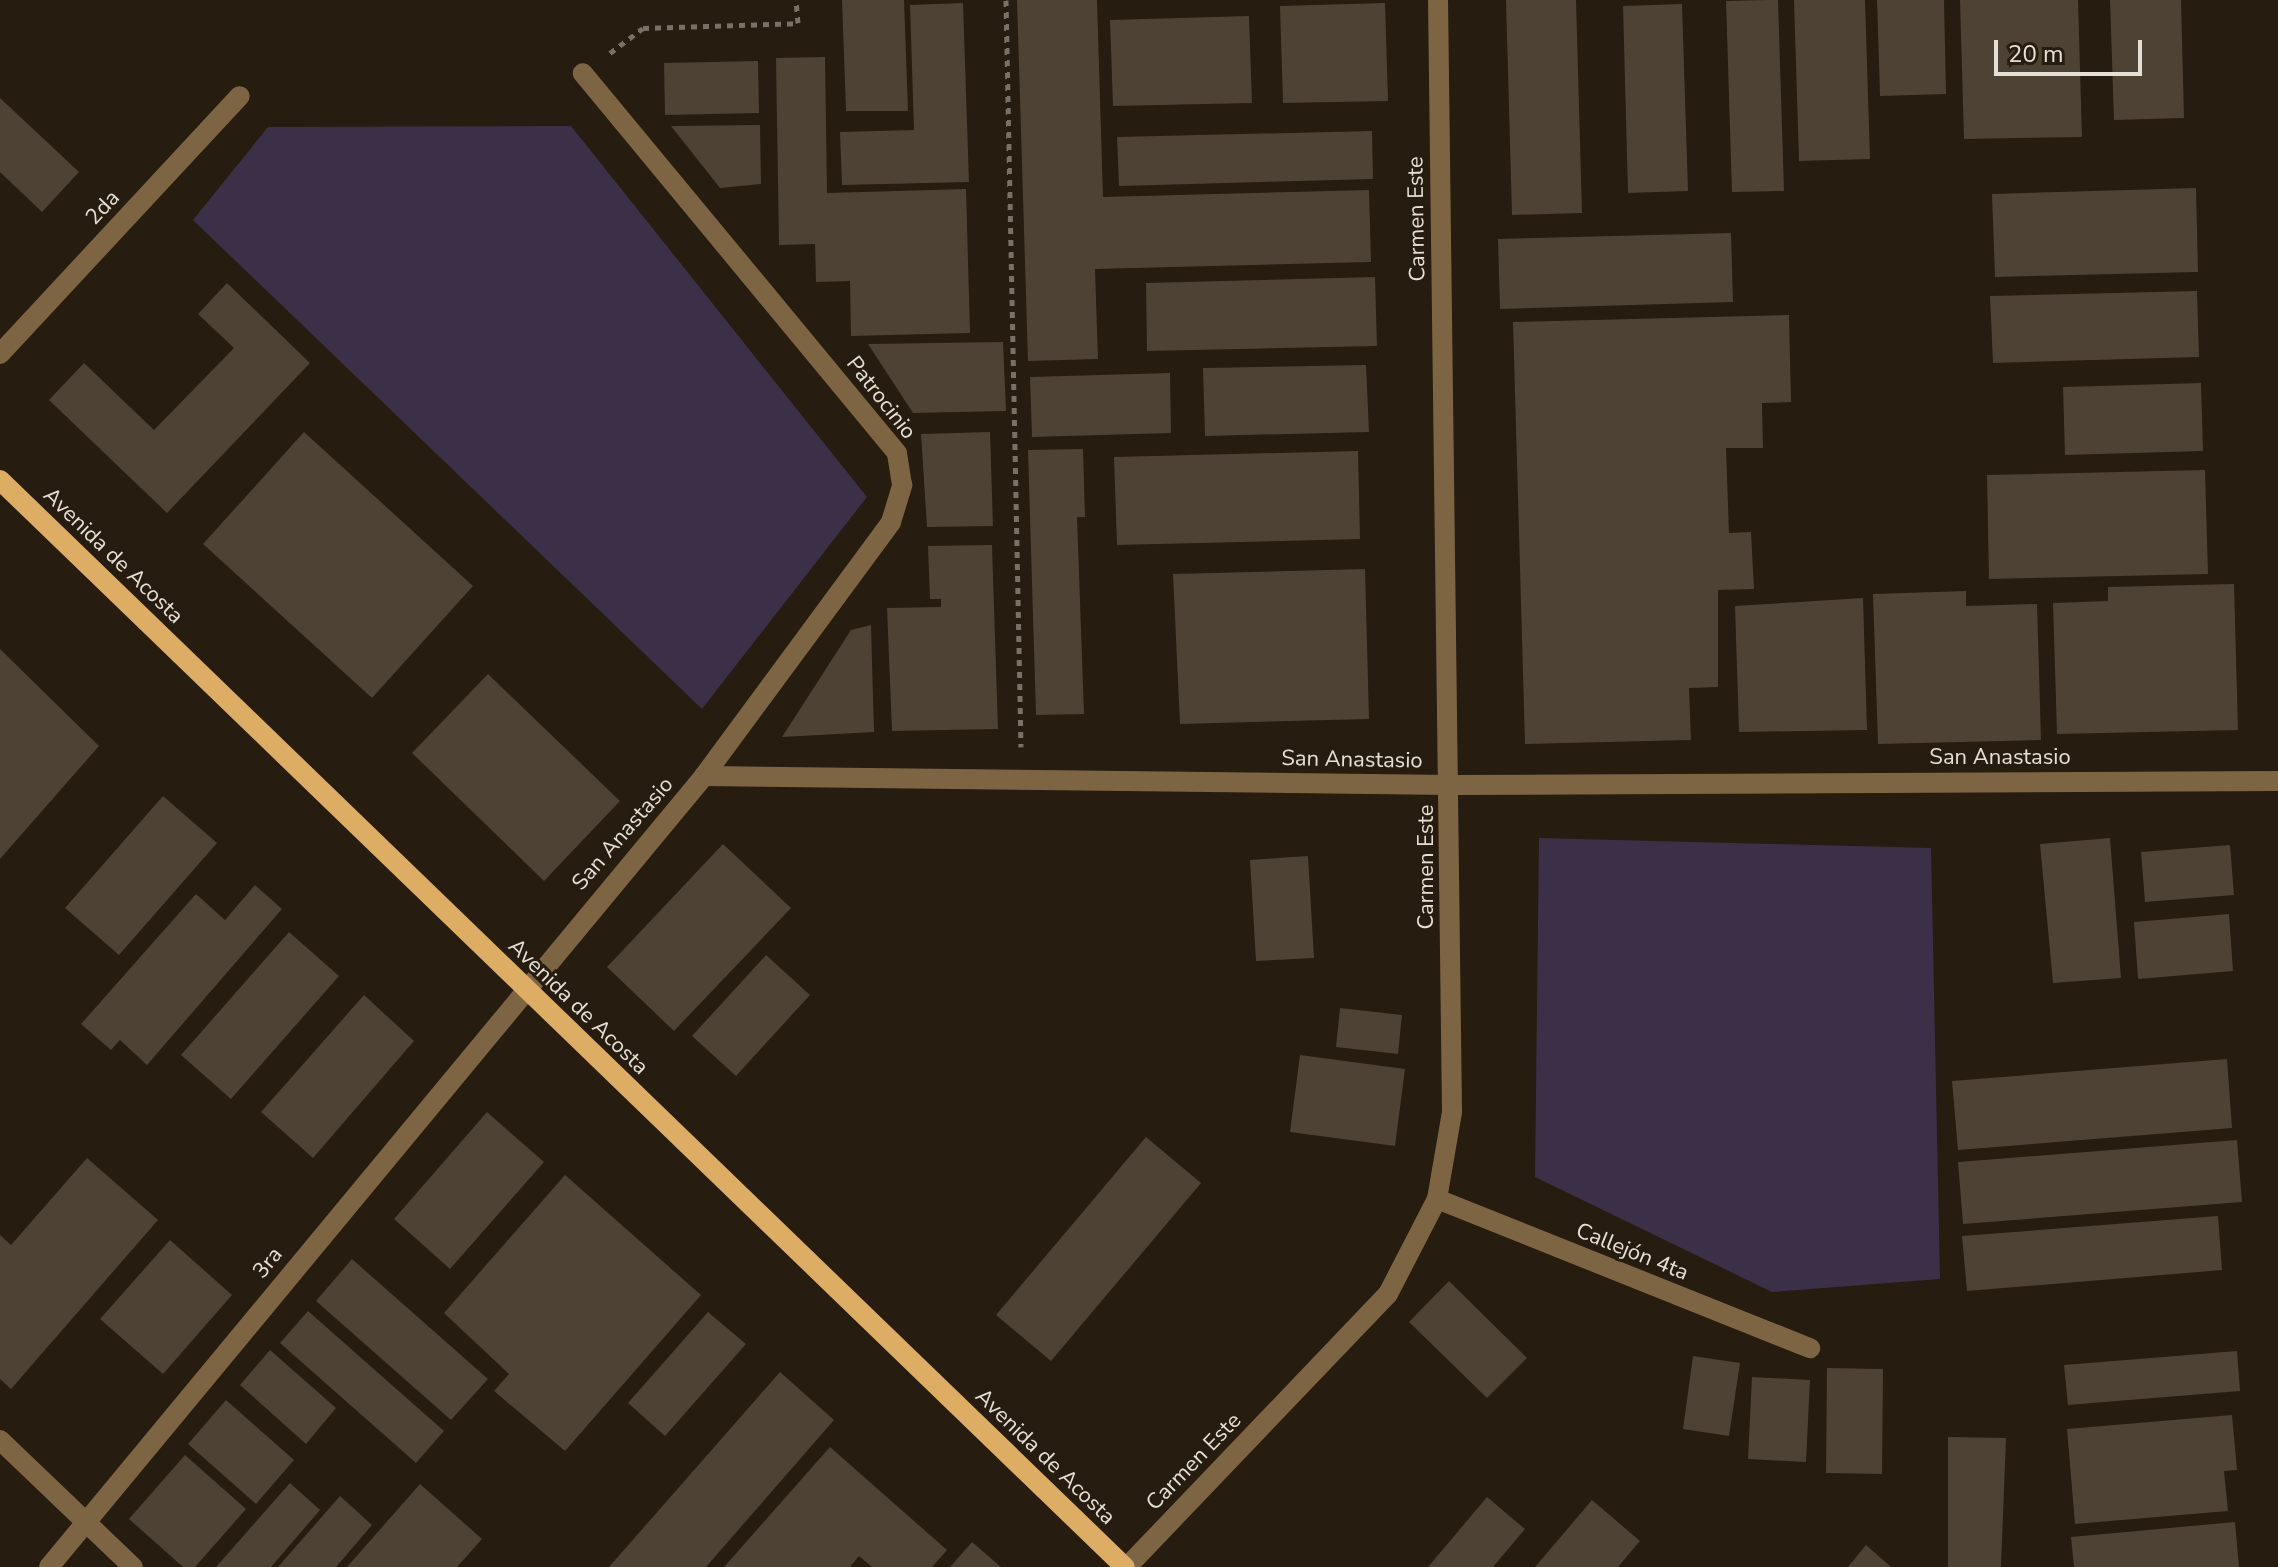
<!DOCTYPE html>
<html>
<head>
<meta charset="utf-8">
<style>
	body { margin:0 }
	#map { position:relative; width:2278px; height:1567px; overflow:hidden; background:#261c0f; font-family:"Nunito Sans",sans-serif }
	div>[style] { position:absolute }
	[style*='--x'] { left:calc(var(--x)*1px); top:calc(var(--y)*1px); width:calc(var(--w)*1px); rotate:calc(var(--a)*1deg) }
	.green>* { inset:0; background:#3c3049 }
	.building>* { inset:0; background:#4d4233 }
	.path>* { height:5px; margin-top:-2.5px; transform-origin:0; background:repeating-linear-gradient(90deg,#797165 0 6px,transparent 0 12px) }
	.minor>* { height:20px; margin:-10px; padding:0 10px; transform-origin:10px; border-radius:10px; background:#7d6544 }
	.major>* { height:20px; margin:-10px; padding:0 10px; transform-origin:10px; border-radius:10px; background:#dead64 }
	span { translate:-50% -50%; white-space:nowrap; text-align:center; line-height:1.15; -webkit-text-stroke:6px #261c0f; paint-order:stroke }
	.street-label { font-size:22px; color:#e6dfd6 }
	.scale { position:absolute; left:1994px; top:40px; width:148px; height:36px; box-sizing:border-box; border:4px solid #e6dfd6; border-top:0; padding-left:10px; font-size:24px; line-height:28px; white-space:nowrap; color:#e6dfd6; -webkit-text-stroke:6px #261c0f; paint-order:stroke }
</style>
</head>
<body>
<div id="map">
	<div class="green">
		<div style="clip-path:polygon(571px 126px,867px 497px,702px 709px,193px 220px,268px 127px)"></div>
		<div style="clip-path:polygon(1539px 838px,1931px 848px,1940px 1279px,1772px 1292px,1535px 1177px)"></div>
	</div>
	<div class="building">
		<div style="clip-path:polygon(842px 0,904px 0,908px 111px,846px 111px)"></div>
		<div style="clip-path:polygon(1017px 0,1097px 0,1103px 197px,1369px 190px,1371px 262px,1095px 269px,1098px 359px,1028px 361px)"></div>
		<div style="clip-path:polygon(1506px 0,1576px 0,1582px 213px,1512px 215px)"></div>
		<div style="clip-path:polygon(1767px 0,1778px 0,1784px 191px,1732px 192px,1726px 1px)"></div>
		<div style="clip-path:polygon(1794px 0,1865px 0,1870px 159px,1799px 161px)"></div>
		<div style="clip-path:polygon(1877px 0,1944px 0,1946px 94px,1880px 96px)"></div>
		<div style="clip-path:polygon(1960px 0,2078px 0,2082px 137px,1964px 139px)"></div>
		<div style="clip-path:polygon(2110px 0,2181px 0,2184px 118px,2114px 120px)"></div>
		<div style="clip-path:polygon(963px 3px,969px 182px,842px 185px,840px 132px,914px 130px,910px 5px)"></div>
		<div style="clip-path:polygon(1385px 3px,1388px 101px,1283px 103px,1280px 6px)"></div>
		<div style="clip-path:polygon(1682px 4px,1688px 191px,1628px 193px,1623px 6px)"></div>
		<div style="clip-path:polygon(1249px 16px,1252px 103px,1113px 106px,1110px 20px)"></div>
		<div style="clip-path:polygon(825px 57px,827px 193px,966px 189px,970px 333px,851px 336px,850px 281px,816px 282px,815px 244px,779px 245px,776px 58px)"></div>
		<div style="clip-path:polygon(758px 61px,759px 113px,665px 115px,664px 63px)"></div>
		<div style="clip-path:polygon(0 98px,79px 172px,42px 212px,0 172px)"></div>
		<div style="clip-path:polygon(760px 125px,761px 184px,720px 188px,671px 126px)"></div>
		<div style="clip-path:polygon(1372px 131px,1373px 179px,1119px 186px,1117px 137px)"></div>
		<div style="clip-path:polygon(2196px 188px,2198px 272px,1995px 277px,1992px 194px)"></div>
		<div style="clip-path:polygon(1731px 233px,1733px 302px,1500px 309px,1498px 239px)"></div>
		<div style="clip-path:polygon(1375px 277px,1377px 346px,1147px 351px,1146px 283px)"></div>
		<div style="clip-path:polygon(227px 283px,310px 363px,167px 513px,49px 400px,84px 363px,154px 430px,234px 348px,198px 314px)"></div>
		<div style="clip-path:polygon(2197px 291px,2199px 357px,1993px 363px,1990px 296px)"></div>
		<div style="clip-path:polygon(1789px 315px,1791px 402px,1762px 403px,1763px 448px,1726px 448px,1729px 533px,1751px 532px,1754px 589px,1718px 590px,1718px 687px,1689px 688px,1691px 740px,1525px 744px,1513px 322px)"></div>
		<div style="clip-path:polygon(1003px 342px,1006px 411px,913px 413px,868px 344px)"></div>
		<div style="clip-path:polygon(1366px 365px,1369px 432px,1205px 436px,1203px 368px)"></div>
		<div style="clip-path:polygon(1170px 373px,1171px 433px,1032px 437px,1030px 377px)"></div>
		<div style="clip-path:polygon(2201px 383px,2203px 451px,2065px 455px,2063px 387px)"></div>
		<div style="clip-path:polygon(304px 432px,473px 586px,372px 698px,203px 544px)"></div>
		<div style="clip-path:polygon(990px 432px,993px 526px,927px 527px,921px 434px)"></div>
		<div style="clip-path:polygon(1083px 449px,1085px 517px,1077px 517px,1084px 714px,1036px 715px,1028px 450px)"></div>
		<div style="clip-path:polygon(1358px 451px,1360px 539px,1117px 545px,1114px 457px)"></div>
		<div style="clip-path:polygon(2205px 470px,2208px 574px,1989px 579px,1987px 475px)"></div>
		<div style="clip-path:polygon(992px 545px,998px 729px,892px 731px,887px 608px,941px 607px,941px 599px,930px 599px,928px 546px)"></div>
		<div style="clip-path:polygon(1365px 569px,1369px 719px,1180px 724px,1173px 574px)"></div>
		<div style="clip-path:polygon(2234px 584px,2238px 730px,2057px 734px,2053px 603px,2108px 601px,2108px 587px)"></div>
		<div style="clip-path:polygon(1966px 591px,1966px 606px,2037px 604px,2041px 740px,1878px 744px,1873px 594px)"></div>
		<div style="clip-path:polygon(1863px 598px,1867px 730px,1739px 732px,1735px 606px)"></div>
		<div style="clip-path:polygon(871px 625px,874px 732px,782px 737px,851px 630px)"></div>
		<div style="clip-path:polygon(0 649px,99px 746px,0 859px)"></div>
		<div style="clip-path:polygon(488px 674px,620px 801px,544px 881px,412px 753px)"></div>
		<div style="clip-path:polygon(163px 796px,217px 843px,119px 955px,65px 908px)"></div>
		<div style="clip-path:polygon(2110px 838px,2121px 978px,2053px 983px,2040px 844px)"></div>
		<div style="clip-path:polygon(723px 844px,791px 908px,674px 1031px,607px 967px)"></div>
		<div style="clip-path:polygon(2230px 845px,2234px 895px,2145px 902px,2141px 852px)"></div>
		<div style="clip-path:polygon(1308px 856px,1314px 958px,1256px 961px,1250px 860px)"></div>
		<div style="clip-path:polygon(255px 885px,282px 909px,147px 1065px,120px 1040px,111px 1050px,81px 1024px,196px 894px,225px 920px)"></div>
		<div style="clip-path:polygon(2229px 914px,2233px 971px,2138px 979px,2134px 922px)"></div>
		<div style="clip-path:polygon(289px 932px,339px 976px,231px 1099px,181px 1055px)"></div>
		<div style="clip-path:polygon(766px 955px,810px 995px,736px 1076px,692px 1036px)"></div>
		<div style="clip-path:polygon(364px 995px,414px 1041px,313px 1158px,261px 1112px)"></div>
		<div style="clip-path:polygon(1340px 1008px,1402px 1015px,1398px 1054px,1336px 1047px)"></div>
		<div style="clip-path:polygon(1300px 1055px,1405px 1069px,1395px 1146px,1290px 1132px)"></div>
		<div style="clip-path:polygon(2227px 1059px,2232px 1128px,1958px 1150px,1952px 1081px)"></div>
		<div style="clip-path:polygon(487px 1112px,544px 1162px,450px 1269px,394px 1219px)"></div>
		<div style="clip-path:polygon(1146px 1137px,1201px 1183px,1051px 1361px,996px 1315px)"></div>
		<div style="clip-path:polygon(2237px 1140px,2242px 1202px,1963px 1224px,1958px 1162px)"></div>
		<div style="clip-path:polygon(87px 1158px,158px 1220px,11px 1389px,0 1379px,0 1235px,11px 1245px)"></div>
		<div style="clip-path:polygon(565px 1175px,701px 1295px,565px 1451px,494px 1391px,509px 1374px,444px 1313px)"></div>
		<div style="clip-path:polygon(2218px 1216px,2222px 1270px,1967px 1291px,1962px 1236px)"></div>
		<div style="clip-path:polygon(170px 1240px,232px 1295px,163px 1374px,100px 1319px)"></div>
		<div style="clip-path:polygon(352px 1259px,488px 1379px,451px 1420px,316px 1301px)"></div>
		<div style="clip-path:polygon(1449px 1281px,1527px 1358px,1487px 1398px,1409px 1322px)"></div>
		<div style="clip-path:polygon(308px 1311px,444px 1431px,416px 1463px,280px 1343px)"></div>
		<div style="clip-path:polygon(708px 1312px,746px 1344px,665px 1436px,628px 1403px)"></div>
		<div style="clip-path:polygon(270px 1350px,336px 1408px,306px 1444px,240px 1385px)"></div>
		<div style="clip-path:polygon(2237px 1351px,2240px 1391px,2068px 1405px,2064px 1365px)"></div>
		<div style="clip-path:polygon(1693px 1356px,1740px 1363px,1729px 1436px,1683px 1429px)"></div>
		<div style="clip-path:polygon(1827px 1368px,1883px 1369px,1882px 1474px,1826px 1473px)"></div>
		<div style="clip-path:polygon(780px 1372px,834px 1420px,706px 1567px,609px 1567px)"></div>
		<div style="clip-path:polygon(1752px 1377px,1810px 1380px,1806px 1462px,1748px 1459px)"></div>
		<div style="clip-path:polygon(226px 1400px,294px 1460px,256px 1504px,188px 1444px)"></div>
		<div style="clip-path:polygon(2232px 1415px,2237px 1470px,2224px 1471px,2228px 1511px,2075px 1524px,2067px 1429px)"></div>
		<div style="clip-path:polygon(1948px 1437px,2006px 1438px,2001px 1567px,1948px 1567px)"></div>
		<div style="clip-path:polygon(830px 1447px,947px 1550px,932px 1567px,872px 1567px,859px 1556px,850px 1567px,724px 1567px)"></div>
		<div style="clip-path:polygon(185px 1455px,246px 1509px,195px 1567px,183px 1567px,129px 1519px)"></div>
		<div style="clip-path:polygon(290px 1483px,320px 1510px,271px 1567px,216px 1567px)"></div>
		<div style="clip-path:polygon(420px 1484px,482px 1539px,457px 1567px,347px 1567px)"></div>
		<div style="clip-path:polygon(340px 1496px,372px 1525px,336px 1567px,278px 1567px)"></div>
		<div style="clip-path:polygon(1487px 1497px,1525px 1529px,1493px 1567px,1428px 1567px)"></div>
		<div style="clip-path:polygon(1592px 1500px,1640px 1541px,1618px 1567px,1535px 1567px)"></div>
		<div style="clip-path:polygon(2235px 1522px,2239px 1567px,2074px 1567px,2071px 1537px)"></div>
		<div style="clip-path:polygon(972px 1542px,1001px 1567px,950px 1567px)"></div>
		<div style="clip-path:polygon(1866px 1545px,1891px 1567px,1848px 1567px)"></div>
	</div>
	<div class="path">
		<div style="--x:1006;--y:0;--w:747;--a:88.85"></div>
		<div style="--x:610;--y:53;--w:41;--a:-37.1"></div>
		<div style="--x:643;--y:28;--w:155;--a:-1.8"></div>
		<div style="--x:798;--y:23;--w:23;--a:-95"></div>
	</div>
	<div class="minor">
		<div style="--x:0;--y:354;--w:352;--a:-47.1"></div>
		<div style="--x:704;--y:776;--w:746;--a:0.69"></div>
		<div style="--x:1450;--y:785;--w:828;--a:-0.28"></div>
		<div style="--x:1437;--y:1199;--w:402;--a:21.8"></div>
		<div style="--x:0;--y:1440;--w:184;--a:43.7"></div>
		<div style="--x:49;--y:1567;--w:1027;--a:-50.37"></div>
		<div style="--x:704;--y:776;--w:315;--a:-53.6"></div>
		<div style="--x:891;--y:522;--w:39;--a:-73"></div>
		<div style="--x:902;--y:485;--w:32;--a:-99"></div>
		<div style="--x:897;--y:453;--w:493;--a:-129.6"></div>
		<div style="--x:1127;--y:1567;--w:378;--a:-46.3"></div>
		<div style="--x:1388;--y:1294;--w:107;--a:-62.7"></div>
		<div style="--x:1437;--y:1199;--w:88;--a:-80.2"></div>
		<div style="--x:1452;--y:1112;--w:1112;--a:-90.72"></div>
	</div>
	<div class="major">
		<div style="--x:0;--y:480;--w:1564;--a:44.02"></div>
	</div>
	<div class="street-label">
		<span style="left:103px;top:208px;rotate:-47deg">2da</span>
		<span style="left:1417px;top:219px;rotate:-91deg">Carmen Este</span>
		<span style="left:881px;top:398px;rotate:52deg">Patrocinio</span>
		<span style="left:113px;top:556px;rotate:44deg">Avenida de Acosta</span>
		<span style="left:2000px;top:758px">San Anastasio</span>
		<span style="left:1352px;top:760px;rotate:1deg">San Anastasio</span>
		<span style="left:623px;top:834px;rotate:-49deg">San Anastasio</span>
		<span style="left:1427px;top:867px;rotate:-90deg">Carmen Este</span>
		<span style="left:578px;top:1007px;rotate:44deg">Avenida de Acosta</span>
		<span style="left:1632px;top:1252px;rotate:22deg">Callejón 4ta</span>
		<span style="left:268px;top:1263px;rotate:-51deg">3ra</span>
		<span style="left:1045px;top:1457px;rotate:44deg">Avenida de Acosta</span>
		<span style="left:1194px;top:1462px;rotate:-46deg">Carmen Este</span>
	</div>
	<div class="scale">20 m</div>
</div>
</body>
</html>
